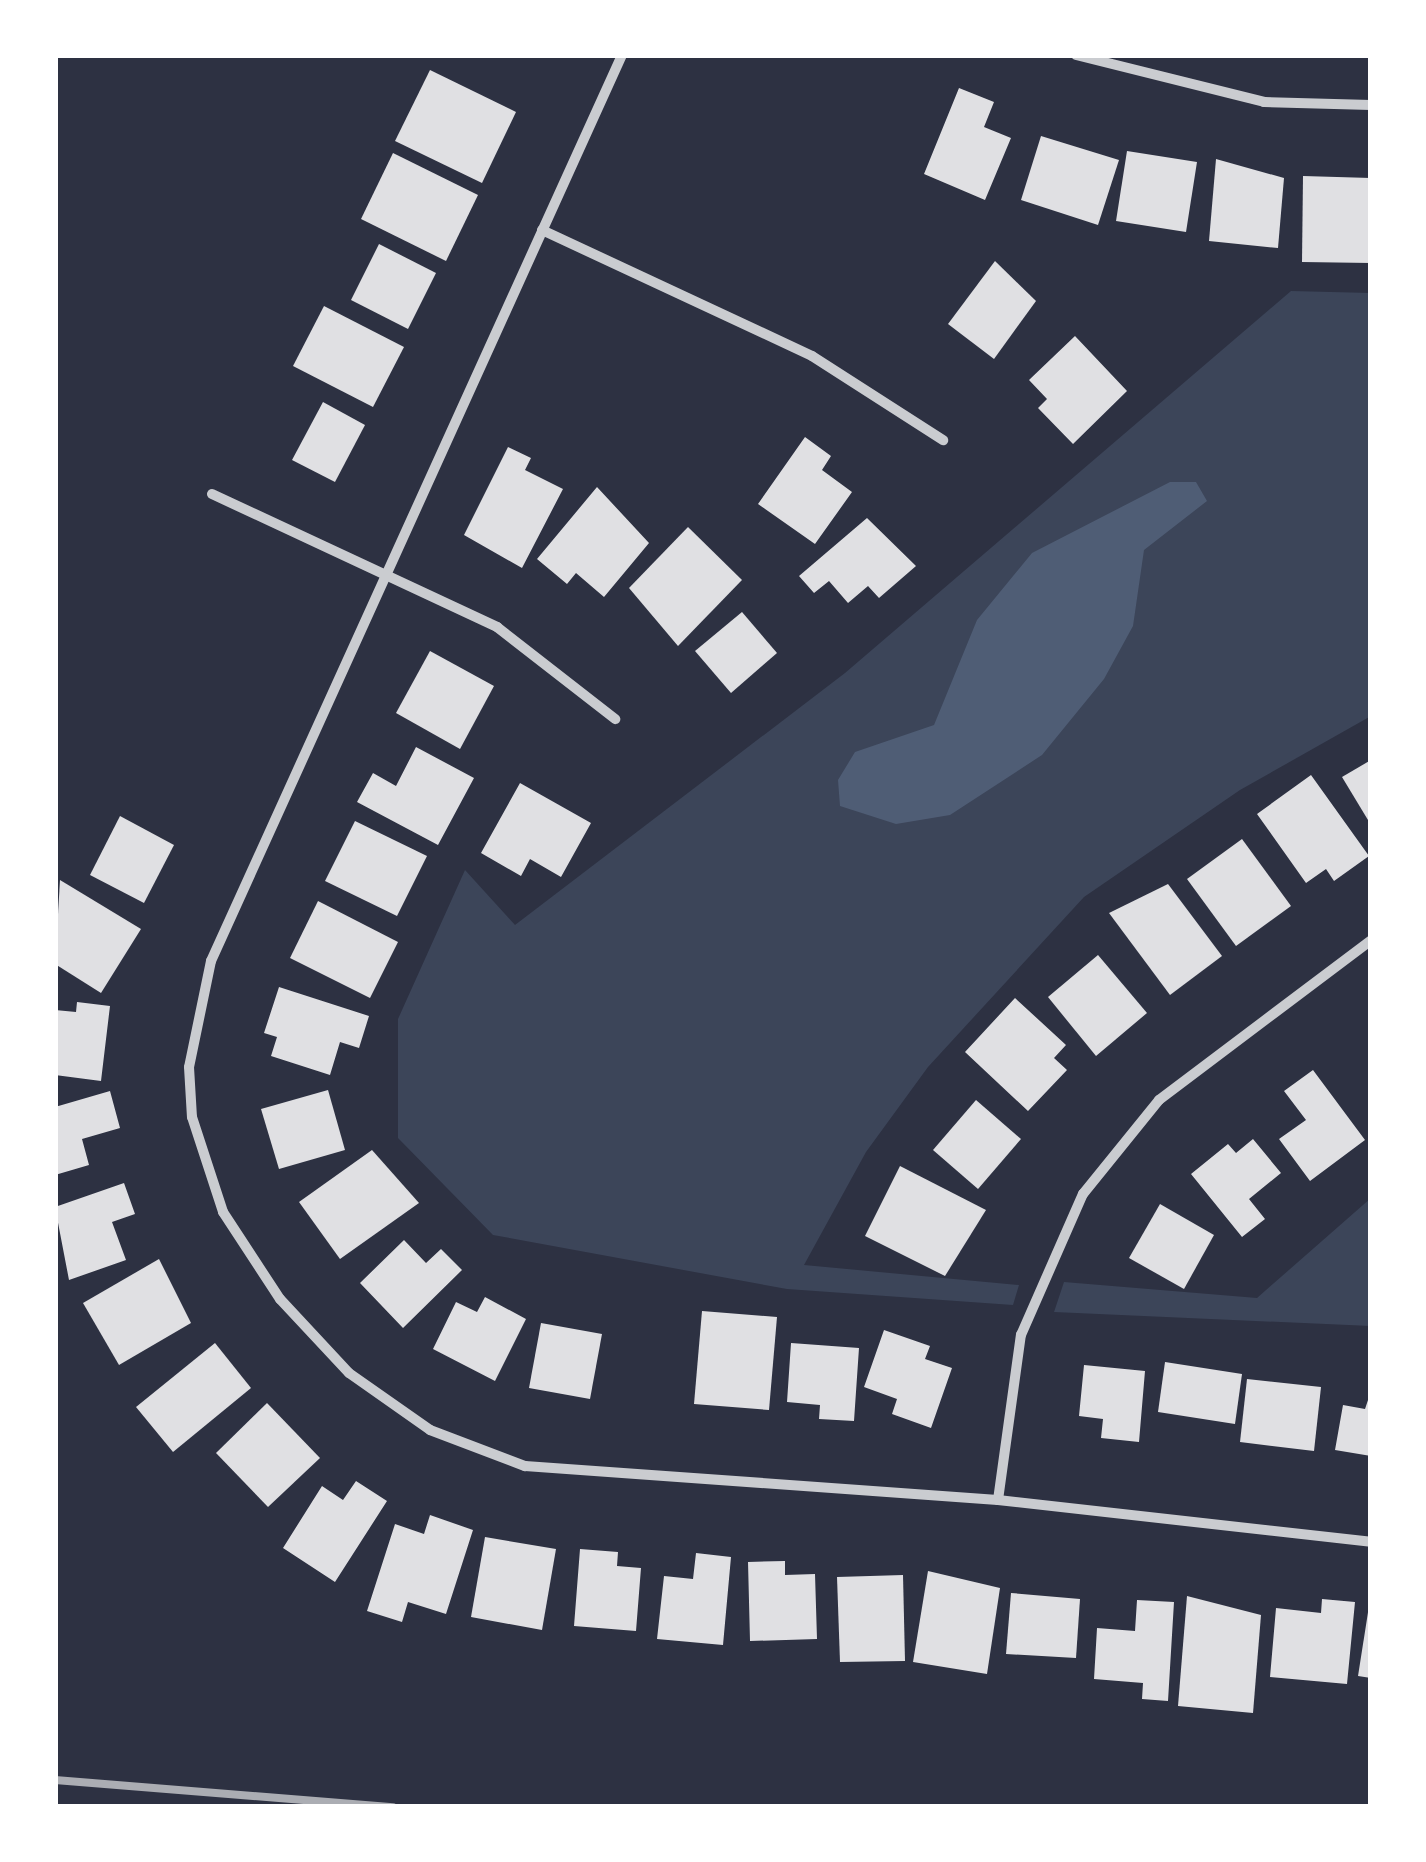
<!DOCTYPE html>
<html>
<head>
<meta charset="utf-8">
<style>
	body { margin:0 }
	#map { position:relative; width:1426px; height:1862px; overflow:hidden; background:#2d3142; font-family:Jost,sans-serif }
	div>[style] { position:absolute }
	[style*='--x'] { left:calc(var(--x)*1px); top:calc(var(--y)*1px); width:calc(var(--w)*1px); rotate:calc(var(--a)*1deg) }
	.green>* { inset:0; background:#3c4559 }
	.water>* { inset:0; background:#4f5d75 }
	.building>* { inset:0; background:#e0e0e3 }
	.minor>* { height:10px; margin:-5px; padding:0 5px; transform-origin:5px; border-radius:5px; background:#caccd0 }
	.rail>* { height:8px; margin:-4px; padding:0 4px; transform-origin:4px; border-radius:4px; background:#abadb3 }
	span { translate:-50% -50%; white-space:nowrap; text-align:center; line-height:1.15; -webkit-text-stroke:9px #fff; paint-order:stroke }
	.frame { position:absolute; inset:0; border:58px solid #fff; pointer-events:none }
</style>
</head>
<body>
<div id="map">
	<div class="green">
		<div style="clip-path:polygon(1291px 291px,1371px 293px,1371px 716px,1240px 790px,1084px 897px,928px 1067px,866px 1152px,804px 1265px,1019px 1285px,1013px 1305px,787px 1289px,493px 1235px,398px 1138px,398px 1019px,465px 870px,515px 925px,845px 673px)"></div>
		<div style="clip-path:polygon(1371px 1198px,1371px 1326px,1054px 1312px,1064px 1282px,1257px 1298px)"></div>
	</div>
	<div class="water">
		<div style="clip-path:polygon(1170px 482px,1196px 482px,1207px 501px,1144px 550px,1133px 626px,1104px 679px,1042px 755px,950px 815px,896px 824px,840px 806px,838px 780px,855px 752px,934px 725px,977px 620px,1032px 553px)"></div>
	</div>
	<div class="building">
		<div style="clip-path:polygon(430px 70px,516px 112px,482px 183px,395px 141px)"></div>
		<div style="clip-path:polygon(959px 88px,994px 102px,984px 127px,1011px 138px,985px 200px,924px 174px)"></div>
		<div style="clip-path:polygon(1041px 136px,1119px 160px,1098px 225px,1021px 200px)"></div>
		<div style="clip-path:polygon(1127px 151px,1197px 162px,1186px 232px,1116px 221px)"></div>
		<div style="clip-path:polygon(393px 153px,478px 195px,446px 261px,361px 219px)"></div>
		<div style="clip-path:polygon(1216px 159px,1284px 178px,1278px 248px,1209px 241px)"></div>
		<div style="clip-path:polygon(1303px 176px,1371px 178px,1371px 263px,1302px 262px)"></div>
		<div style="clip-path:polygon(379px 244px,436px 273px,408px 329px,351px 300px)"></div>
		<div style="clip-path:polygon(995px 261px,1036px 301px,994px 359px,948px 324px)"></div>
		<div style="clip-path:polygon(324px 306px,404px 347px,373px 407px,293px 366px)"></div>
		<div style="clip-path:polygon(1075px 336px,1127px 391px,1073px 444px,1038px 408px,1047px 399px,1029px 380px)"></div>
		<div style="clip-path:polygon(323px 402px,365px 425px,335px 482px,292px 460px)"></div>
		<div style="clip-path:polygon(805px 437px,831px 456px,822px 470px,852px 492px,815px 544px,758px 504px)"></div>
		<div style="clip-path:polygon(508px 447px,531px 458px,525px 470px,563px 489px,522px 568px,464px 535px)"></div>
		<div style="clip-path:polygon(597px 487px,649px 543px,604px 597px,576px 573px,567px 584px,537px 559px)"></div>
		<div style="clip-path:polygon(867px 518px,916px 566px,879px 598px,868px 586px,848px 603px,829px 581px,814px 593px,799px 576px)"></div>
		<div style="clip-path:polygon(688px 527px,742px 580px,678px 646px,629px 588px)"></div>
		<div style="clip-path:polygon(742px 612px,777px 653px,731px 693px,695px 651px)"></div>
		<div style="clip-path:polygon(430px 651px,494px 686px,460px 749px,396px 713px)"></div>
		<div style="clip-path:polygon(416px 747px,474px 778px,438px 845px,357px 802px,373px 773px,396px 786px)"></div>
		<div style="clip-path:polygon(1371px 760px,1371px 825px,1342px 777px)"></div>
		<div style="clip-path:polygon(1311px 775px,1369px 856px,1334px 881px,1326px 869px,1306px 883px,1257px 814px)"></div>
		<div style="clip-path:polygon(520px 783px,591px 823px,561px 877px,530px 859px,521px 876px,481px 853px)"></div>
		<div style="clip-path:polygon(120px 816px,174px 845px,144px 903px,90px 875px)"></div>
		<div style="clip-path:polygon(355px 821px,427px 856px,397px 916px,325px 881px)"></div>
		<div style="clip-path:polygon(1242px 839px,1291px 906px,1236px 946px,1187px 879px)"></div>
		<div style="clip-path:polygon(60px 880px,141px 929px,101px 993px,55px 964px)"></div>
		<div style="clip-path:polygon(1168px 884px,1222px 956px,1170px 995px,1109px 913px)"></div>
		<div style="clip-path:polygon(318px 901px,398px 942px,370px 998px,290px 958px)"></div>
		<div style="clip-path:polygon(1098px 955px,1147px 1013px,1096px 1056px,1048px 997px)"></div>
		<div style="clip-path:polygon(279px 987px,369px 1016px,359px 1048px,340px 1042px,330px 1075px,271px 1056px,277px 1037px,264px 1033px)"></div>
		<div style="clip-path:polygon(1015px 998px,1066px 1045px,1054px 1058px,1067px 1070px,1028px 1111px,965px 1052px)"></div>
		<div style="clip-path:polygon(77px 1002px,110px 1006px,101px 1081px,55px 1075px,55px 1010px,76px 1012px)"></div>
		<div style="clip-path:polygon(1313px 1070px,1365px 1140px,1310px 1181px,1279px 1139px,1306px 1120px,1284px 1091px)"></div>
		<div style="clip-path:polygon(328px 1090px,345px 1150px,279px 1169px,261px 1109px)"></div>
		<div style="clip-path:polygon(110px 1091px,120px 1128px,82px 1139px,89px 1165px,55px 1175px,55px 1107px)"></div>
		<div style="clip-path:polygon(976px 1100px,1021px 1139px,978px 1189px,933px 1150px)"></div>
		<div style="clip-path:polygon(1253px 1139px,1281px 1173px,1249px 1199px,1265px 1219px,1242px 1237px,1191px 1174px,1228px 1144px,1236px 1153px)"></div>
		<div style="clip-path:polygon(372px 1150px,419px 1203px,340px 1259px,299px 1202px)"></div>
		<div style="clip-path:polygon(900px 1166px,986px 1210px,945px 1276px,865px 1236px)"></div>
		<div style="clip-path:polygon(124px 1183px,135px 1214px,112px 1222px,126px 1260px,69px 1280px,55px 1207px)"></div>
		<div style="clip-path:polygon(1160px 1204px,1214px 1235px,1184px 1289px,1129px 1258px)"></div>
		<div style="clip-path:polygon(404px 1240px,426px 1263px,441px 1249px,462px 1270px,403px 1328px,360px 1283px)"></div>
		<div style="clip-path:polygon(159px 1259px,191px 1323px,119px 1365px,83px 1303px)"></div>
		<div style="clip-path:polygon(485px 1297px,526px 1319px,495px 1381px,433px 1349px,456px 1302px,477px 1312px)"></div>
		<div style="clip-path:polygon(702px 1311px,777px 1317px,769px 1410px,694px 1404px)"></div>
		<div style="clip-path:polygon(541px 1323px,602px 1334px,590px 1399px,529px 1388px)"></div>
		<div style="clip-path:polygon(884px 1330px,930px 1346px,925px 1359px,952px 1368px,931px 1428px,892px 1414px,897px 1399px,864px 1387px)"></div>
		<div style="clip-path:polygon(215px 1343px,251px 1388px,173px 1452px,136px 1407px)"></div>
		<div style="clip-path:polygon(791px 1343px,859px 1348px,854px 1421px,819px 1419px,820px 1405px,787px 1402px)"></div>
		<div style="clip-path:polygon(1165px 1362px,1242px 1374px,1235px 1424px,1158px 1412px)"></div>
		<div style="clip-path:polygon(1084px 1365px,1145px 1371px,1139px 1442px,1101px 1438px,1103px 1419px,1079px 1416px)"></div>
		<div style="clip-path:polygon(1247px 1379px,1321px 1387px,1314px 1451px,1240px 1442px)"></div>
		<div style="clip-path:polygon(1371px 1391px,1371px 1456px,1335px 1450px,1343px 1405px,1365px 1409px)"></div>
		<div style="clip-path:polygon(267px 1403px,320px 1458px,268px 1507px,216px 1453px)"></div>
		<div style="clip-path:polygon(356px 1481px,387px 1501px,335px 1582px,283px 1548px,322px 1486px,343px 1500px)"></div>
		<div style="clip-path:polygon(430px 1515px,473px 1530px,446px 1614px,408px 1602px,402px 1622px,367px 1611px,395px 1524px,424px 1534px)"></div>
		<div style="clip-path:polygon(485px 1537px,556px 1549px,542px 1630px,471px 1617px)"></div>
		<div style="clip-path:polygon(580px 1549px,618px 1552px,617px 1566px,641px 1568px,636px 1631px,574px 1626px)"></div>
		<div style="clip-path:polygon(696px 1553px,731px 1557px,723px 1645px,657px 1639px,664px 1576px,693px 1579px)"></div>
		<div style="clip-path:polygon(785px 1561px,785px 1575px,815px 1574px,817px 1639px,750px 1641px,748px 1562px)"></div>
		<div style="clip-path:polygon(928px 1571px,1000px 1588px,987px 1674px,913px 1662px)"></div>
		<div style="clip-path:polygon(903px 1575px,905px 1661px,840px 1662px,837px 1577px)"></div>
		<div style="clip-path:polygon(1011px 1593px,1080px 1599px,1076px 1658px,1006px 1654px)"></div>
		<div style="clip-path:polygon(1187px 1596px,1261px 1615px,1253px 1713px,1178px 1706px)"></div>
		<div style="clip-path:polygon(1322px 1599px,1355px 1602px,1347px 1684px,1270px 1677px,1276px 1608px,1321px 1613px)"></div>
		<div style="clip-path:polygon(1137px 1600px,1174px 1602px,1168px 1701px,1142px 1699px,1143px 1683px,1094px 1679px,1097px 1628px,1135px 1631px)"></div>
		<div style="clip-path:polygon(1369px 1606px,1371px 1606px,1371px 1678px,1358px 1676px)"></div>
	</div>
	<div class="minor">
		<div style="--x:622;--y:55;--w:995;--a:114.4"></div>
		<div style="--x:211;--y:961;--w:108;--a:101.7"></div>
		<div style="--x:189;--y:1067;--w:50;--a:86.6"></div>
		<div style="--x:192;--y:1117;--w:100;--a:71.9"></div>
		<div style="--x:223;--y:1212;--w:104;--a:56.8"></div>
		<div style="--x:280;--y:1299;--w:101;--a:47"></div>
		<div style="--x:349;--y:1373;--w:99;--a:35.1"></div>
		<div style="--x:430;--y:1430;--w:102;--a:20.8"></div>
		<div style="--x:525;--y:1466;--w:474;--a:4.1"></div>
		<div style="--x:998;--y:1500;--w:375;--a:6.4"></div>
		<div style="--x:1076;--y:55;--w:194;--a:14"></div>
		<div style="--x:1264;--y:102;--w:107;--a:1.6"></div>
		<div style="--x:542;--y:230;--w:298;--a:25"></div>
		<div style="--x:812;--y:356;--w:156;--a:32.7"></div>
		<div style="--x:212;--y:494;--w:315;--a:25"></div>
		<div style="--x:497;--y:627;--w:150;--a:37.9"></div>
		<div style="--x:998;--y:1500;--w:167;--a:-82.1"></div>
		<div style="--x:1021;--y:1335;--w:154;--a:-66.3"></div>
		<div style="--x:1083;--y:1194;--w:121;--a:-51"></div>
		<div style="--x:1159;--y:1100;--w:266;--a:-37"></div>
	</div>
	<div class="rail">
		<div style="--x:55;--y:1780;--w:339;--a:4.6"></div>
	</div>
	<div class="frame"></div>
</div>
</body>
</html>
